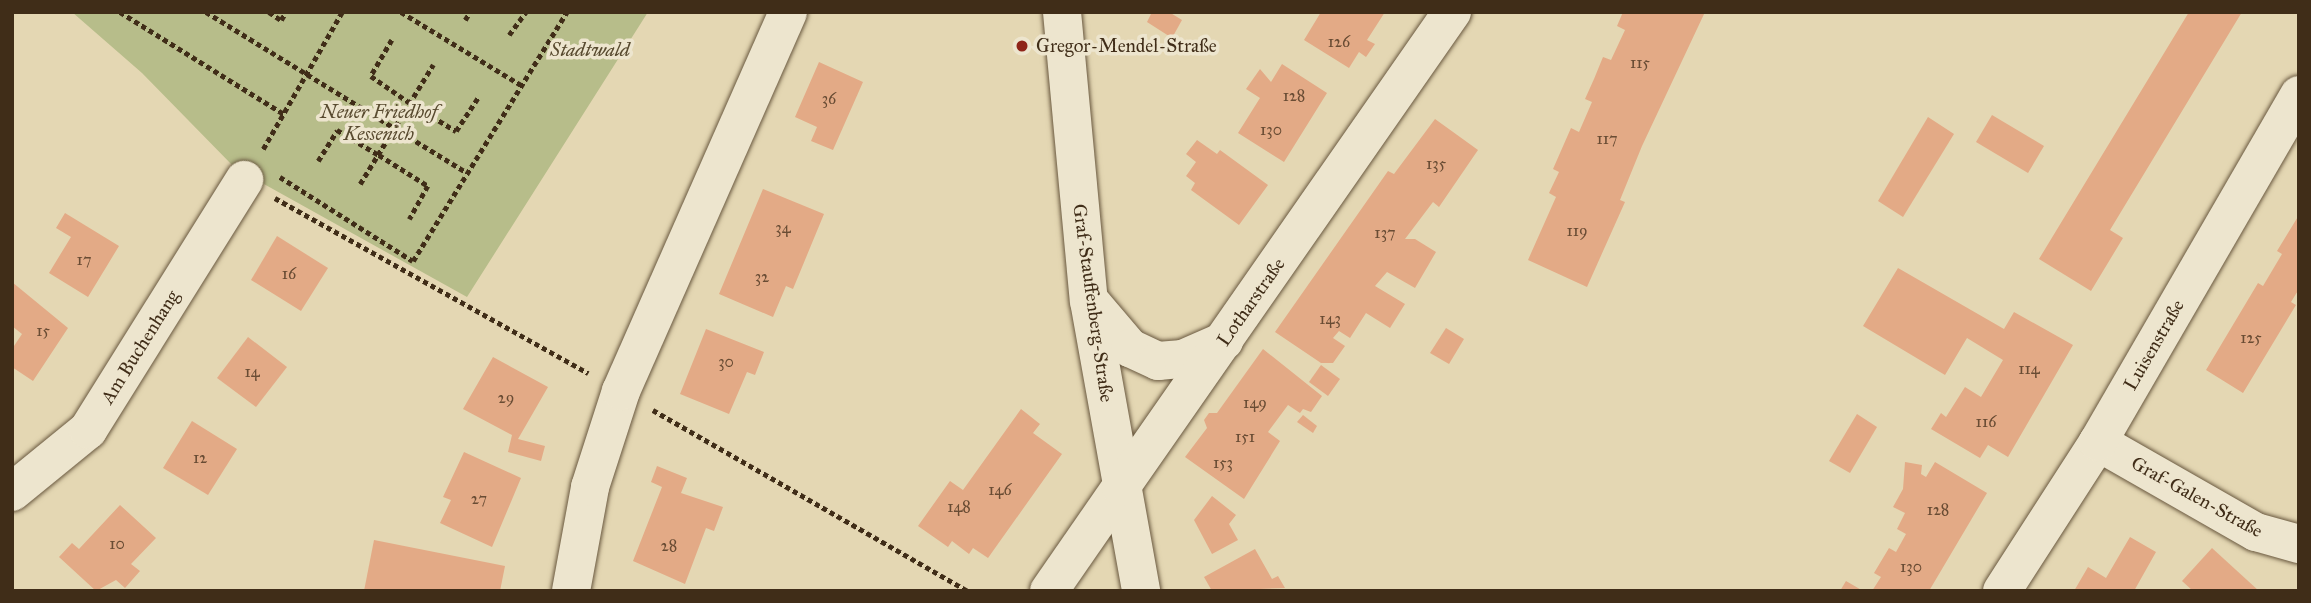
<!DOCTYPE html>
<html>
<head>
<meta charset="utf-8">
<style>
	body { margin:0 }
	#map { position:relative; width:2311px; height:603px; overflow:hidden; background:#e4d7b3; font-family:"IM FELL Great Primer",serif }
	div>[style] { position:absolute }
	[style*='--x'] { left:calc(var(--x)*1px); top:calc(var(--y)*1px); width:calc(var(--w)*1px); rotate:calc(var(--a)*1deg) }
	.green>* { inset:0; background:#b7bd8a }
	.building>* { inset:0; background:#e3aa86 }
	.path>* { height:4.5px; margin-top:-2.25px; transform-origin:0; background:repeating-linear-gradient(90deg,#402d18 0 5px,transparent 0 8.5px) }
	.roads { filter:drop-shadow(0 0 2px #69583f) drop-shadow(0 0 2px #69583f) }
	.minor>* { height:38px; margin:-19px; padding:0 19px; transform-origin:19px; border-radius:19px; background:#ede5ce }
	.tertiary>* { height:38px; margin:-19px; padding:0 19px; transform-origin:19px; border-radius:19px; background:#ede5ce }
	.dots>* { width:19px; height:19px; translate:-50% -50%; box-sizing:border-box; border:4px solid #ede5ce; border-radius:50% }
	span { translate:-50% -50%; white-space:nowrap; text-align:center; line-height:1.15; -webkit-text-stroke:7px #ede5ce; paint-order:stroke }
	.number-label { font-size:16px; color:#694c34 }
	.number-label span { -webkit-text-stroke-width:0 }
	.poi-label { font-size:19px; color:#402d18 }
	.left { translate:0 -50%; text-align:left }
	.park-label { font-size:19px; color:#584a2f; font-style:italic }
	.street-label { font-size:19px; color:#402d18 }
	.frame { position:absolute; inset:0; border:14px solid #402d18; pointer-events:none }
</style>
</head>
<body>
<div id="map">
	<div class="green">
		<div style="clip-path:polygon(72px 12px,648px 12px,467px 297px,235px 168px,142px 73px)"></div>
	</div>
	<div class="building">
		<div style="clip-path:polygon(1152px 12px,1169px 12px,1182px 20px,1172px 38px,1147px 22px)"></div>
		<div style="clip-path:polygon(1321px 12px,1385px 12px,1367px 40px,1375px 44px,1366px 57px,1359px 52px,1349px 68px,1304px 40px)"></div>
		<div style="clip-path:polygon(1623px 12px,1705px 12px,1642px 146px,1620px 200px,1625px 202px,1587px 287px,1528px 260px,1556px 197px,1549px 193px,1559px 172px,1553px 169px,1571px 128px,1579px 132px,1592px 102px,1585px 99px,1594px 79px,1603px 57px,1611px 60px,1625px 30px,1617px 26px)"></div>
		<div style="clip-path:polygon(2189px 12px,2242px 12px,2110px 230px,2123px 238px,2091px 291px,2039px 259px)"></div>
		<div style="clip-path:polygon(819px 62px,863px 82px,833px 150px,811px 141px,817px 127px,795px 117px)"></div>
		<div style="clip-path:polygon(1282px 64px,1327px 93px,1284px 162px,1238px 133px,1260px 98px,1246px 89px,1260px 69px,1271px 82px)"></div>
		<div style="clip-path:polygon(1992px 115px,2044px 146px,2028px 173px,1976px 142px)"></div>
		<div style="clip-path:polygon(1928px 117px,1954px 134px,1903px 217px,1878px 201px)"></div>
		<div style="clip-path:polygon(1435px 119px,1478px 150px,1439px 207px,1433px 202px,1405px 239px,1415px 239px,1436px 252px,1415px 288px,1387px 272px,1375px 286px,1405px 304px,1390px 328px,1366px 313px,1350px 338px,1339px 331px,1333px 338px,1345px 346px,1333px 363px,1321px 363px,1275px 332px,1388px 171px,1394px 174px)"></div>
		<div style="clip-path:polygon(1197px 140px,1217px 154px,1220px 150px,1268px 185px,1239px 225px,1191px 190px,1195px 183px,1186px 176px,1196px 162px,1186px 154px)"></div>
		<div style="clip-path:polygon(763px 189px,824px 214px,793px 289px,786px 286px,773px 317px,719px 294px)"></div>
		<div style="clip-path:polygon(65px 213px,119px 246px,88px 297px,49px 273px,71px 237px,56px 228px)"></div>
		<div style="clip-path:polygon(2299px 215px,2299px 289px,2291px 302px,2296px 305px,2243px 393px,2206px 370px,2258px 283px,2263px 286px,2282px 254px,2277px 251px)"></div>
		<div style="clip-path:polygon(277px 236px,328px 268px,301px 311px,251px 280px)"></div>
		<div style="clip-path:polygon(1898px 268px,2004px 329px,2014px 312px,2073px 345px,2008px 457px,1988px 445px,1980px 458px,1931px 429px,1941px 413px,1946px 417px,1965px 387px,1981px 397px,2003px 360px,1967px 338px,1945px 375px,1863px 326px)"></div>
		<div style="clip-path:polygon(12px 282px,68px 328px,33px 381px,12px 367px,12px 349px,22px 334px,12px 326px)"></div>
		<div style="clip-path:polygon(1446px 328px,1464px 339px,1449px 364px,1430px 353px)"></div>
		<div style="clip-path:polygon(706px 329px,764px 352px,755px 375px,747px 372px,729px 414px,680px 394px)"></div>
		<div style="clip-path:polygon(248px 337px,287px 367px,256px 407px,217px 378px)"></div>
		<div style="clip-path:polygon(1263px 349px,1322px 396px,1311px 412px,1303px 409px,1300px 413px,1288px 405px,1268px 432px,1280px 441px,1244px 499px,1185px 457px,1207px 428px,1204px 420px,1209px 413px,1217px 413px)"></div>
		<div style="clip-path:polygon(493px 357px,548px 387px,518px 439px,545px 446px,541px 461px,508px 452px,512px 435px,463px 409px)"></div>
		<div style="clip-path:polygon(1321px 365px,1340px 379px,1328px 396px,1309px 382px)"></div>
		<div style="clip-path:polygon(1021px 409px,1040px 424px,1033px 433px,1062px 454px,988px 558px,973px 548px,969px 554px,952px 541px,948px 547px,918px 526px,950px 481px,963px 490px)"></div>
		<div style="clip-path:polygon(1857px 414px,1877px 427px,1850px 473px,1829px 461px)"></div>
		<div style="clip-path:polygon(1303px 415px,1317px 426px,1313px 433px,1297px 422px)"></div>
		<div style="clip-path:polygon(192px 421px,237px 449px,208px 495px,163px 468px)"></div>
		<div style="clip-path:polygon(464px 452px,521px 478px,492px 547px,440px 523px,451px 500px,443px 497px)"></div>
		<div style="clip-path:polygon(1905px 462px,1922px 465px,1921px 474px,1926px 477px,1935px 462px,1987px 493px,1929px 591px,1872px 591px,1881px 577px,1874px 573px,1889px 548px,1896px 552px,1906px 534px,1897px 529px,1905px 513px,1893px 507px,1903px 489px)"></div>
		<div style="clip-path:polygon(657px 466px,687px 478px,681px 493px,723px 507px,714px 531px,706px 528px,685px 584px,633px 561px,662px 487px,651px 482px)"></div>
		<div style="clip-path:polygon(1212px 496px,1236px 515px,1229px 524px,1238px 540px,1212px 554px,1194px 520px)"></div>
		<div style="clip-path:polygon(120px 505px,156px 538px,131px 564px,140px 571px,125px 588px,116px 580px,96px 591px,59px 557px,72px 543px,79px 549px)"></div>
		<div style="clip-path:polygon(2130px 537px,2156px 552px,2134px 591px,2074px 591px,2088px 567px,2106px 578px)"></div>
		<div style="clip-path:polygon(374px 540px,505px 566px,500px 591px,364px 591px)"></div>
		<div style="clip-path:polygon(2212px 548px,2259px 591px,2193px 591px,2182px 581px)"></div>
		<div style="clip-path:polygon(1255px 549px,1272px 579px,1278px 576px,1285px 588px,1212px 591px,1204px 577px)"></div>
		<div style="clip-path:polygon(1846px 581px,1858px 588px,1863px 591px,1840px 591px)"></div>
	</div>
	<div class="path">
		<div style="--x:120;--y:12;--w:193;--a:31.9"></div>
		<div style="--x:206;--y:12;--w:305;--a:31.6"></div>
		<div style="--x:269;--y:12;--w:14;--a:34"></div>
		<div style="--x:281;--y:20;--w:9;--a:-58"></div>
		<div style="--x:401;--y:12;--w:140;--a:31.3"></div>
		<div style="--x:465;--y:20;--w:9;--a:-58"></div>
		<div style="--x:509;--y:35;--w:29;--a:-54"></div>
		<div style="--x:392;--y:40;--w:42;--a:120.3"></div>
		<div style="--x:371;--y:76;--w:47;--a:34.7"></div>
		<div style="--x:410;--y:103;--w:54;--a:31.3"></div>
		<div style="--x:456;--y:131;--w:42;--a:-56.7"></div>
		<div style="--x:263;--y:149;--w:158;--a:-60"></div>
		<div style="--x:318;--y:161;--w:36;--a:-58"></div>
		<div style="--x:337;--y:130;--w:49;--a:30.8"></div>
		<div style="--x:379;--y:155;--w:58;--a:32.3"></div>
		<div style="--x:428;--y:186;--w:38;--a:119"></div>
		<div style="--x:280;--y:177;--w:157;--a:32.3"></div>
		<div style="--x:413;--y:261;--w:293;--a:-58.3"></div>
		<div style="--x:360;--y:184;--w:140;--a:-58.5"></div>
		<div style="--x:275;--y:198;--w:359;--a:29.2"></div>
		<div style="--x:653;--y:410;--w:363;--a:29.9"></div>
	</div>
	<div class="roads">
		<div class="minor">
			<div style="--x:2098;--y:442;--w:182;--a:29.7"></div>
			<div style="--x:2256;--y:532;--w:45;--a:15.6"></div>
			<div style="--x:12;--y:492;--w:98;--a:-39.2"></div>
			<div style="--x:88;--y:430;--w:295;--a:-58"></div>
			<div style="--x:571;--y:591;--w:106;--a:-79.6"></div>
			<div style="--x:590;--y:487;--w:101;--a:-72.1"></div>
			<div style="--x:621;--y:391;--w:414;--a:-66.2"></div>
			<div style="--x:1049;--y:591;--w:126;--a:-55.3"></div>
			<div style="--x:2002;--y:591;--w:177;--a:-57.2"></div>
			<div style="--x:2098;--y:442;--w:401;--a:-59.9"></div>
		</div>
		<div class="tertiary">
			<div style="--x:1062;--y:12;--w:290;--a:84.7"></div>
			<div style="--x:1089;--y:301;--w:295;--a:79.8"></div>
			<div style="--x:1090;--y:301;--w:62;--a:49.6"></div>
			<div style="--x:1130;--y:348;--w:31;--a:25"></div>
			<div style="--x:1158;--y:361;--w:25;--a:-5"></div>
			<div style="--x:1183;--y:359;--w:45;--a:-23.7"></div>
			<div style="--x:1121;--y:487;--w:579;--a:-55.13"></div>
		</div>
	</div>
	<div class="dots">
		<div style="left:1022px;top:46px;background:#8f2418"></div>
	</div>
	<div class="number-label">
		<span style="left:1339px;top:42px">126</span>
		<span style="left:1640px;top:63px">115</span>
		<span style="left:1294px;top:96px">128</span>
		<span style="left:829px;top:99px">36</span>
		<span style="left:1271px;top:130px">130</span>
		<span style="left:1607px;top:139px">117</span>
		<span style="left:1436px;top:164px">135</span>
		<span style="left:783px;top:228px">34</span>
		<span style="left:1577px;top:231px">119</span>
		<span style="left:1385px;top:233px">137</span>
		<span style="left:84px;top:260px">17</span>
		<span style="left:289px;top:274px">16</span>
		<span style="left:762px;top:277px">32</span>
		<span style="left:1330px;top:319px">143</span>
		<span style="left:43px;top:331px">15</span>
		<span style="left:2251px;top:338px">125</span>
		<span style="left:726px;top:362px">30</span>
		<span style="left:2029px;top:369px">114</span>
		<span style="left:252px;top:372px">14</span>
		<span style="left:506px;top:398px">29</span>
		<span style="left:1255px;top:403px">149</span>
		<span style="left:1986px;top:422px">116</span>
		<span style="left:1245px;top:437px">151</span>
		<span style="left:200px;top:458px">12</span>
		<span style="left:1223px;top:463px">153</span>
		<span style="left:1000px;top:490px">146</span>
		<span style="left:479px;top:499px">27</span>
		<span style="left:959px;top:507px">148</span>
		<span style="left:1938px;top:510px">128</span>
		<span style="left:117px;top:544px">10</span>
		<span style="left:669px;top:546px">28</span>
		<span style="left:1911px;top:567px">130</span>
	</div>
	<div class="poi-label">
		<span class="left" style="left:1036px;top:46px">Gregor-Mendel-Straße</span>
	</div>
	<div class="park-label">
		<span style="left:590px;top:50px">Stadtwald</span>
		<span style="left:379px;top:123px">Neuer Friedhof<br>Kessenich</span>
	</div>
	<div class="street-label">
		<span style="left:1251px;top:302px;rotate:-55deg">Lotharstraße</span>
		<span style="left:1093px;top:303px;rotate:82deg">Graf-Stauffenberg-Straße</span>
		<span style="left:2154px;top:345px;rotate:-60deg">Luisenstraße</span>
		<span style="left:140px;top:347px;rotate:-58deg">Am Buchenhang</span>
		<span style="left:2197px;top:497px;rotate:29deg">Graf-Galen-Straße</span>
	</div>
	<div class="frame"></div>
</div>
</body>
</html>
